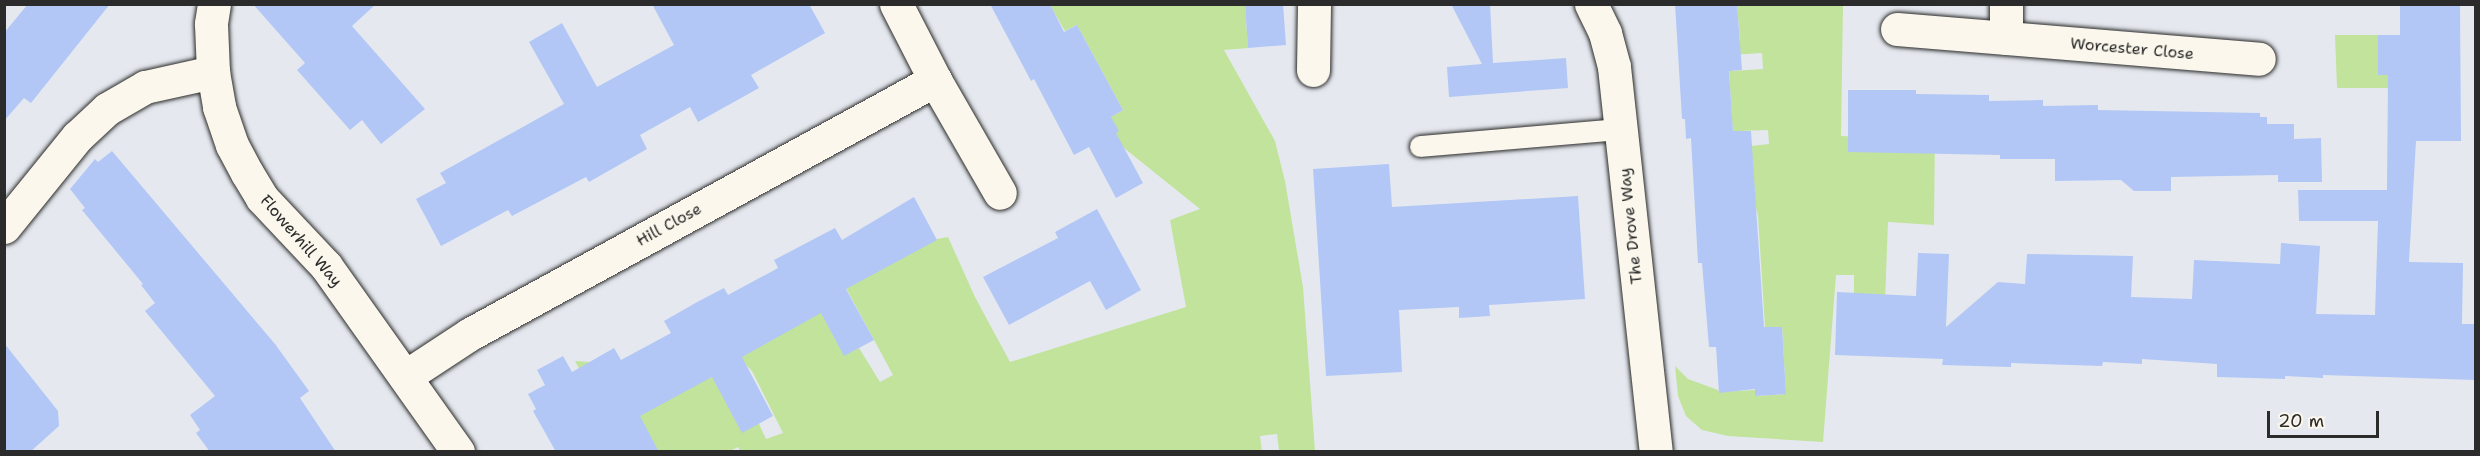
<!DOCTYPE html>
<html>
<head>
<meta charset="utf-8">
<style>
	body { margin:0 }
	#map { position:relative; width:2480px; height:456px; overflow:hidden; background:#e5e9ef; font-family:"Shantell Sans",sans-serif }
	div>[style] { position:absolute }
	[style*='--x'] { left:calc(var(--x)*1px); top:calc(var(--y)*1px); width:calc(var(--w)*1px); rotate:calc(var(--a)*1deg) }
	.green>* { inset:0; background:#c1e39c }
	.building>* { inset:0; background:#b2c7f6 }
	.roads { filter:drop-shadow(0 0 2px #2b2b2b) drop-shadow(0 0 2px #2b2b2b) }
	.lane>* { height:21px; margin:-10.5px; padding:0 10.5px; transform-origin:10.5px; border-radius:10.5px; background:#fbf7ec }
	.street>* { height:33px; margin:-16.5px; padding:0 16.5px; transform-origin:16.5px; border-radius:16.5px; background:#fbf7ec }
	span { translate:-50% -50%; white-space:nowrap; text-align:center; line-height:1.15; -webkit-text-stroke:5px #fbf7ec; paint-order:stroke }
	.street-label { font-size:16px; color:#2b2b2b }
	.frame { position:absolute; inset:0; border:6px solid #2b2b2b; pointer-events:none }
	.scale { position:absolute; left:2267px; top:411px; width:112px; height:27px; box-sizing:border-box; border:3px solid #2b2b2b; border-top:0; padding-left:8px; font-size:18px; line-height:21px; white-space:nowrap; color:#2b2b2b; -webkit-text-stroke:4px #fbf7ec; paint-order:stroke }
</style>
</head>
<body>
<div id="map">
	<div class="green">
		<div style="clip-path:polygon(1050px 5px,1245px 5px,1248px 48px,1224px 50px,1275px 141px,1285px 181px,1303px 287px,1315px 451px,1279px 451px,1277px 434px,1260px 436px,1262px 452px,741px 452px,738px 447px,728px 452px,623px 451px,575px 361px,590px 362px,618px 414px,700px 369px,706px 380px,717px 374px,759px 424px,766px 439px,783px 433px,752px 371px,739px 358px,817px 305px,844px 355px,859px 348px,880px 382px,893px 375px,846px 288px,937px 239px,948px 237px,975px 297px,1010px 362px,1186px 307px,1170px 220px,1200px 209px,1119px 144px,1111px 117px,1123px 110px,1077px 25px,1065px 31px)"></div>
		<div style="clip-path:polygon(1737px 5px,1843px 5px,1841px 136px,1864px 137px,1864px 152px,1881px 152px,1935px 129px,1934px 225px,1888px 222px,1885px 301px,1854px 294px,1854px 275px,1836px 275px,1823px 442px,1728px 436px,1702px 430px,1686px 416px,1678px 396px,1675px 366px,1688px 379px,1718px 390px,1719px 392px,1755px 390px,1755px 396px,1786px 394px,1782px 327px,1765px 327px,1758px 216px,1755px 203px,1751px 146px,1769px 144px,1768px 130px,1739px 131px,1733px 135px,1729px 68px,1732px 71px,1763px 69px,1762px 53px,1730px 55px,1740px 41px)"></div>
		<div style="clip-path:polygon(2335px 35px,2378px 35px,2378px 75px,2400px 75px,2400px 88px,2337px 88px)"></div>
	</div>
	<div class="building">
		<div style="clip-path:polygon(28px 4px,110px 4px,31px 103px,24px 98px,4px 121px,4px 33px)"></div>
		<div style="clip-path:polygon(253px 4px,376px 4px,352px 26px,425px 109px,381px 144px,362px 120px,350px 130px,297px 70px,305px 63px)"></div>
		<div style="clip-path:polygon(652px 4px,809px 4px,825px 33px,751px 75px,759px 88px,698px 122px,690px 107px,640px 135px,647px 149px,589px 182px,586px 177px,512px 216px,508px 210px,441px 246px,416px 199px,446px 183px,440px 173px,564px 104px,529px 42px,562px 23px,597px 87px,674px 45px)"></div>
		<div style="clip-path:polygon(990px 4px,1050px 4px,1064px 32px,1077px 25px,1123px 110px,1111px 117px,1119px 131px,1116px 133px,1143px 183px,1116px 198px,1089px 147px,1074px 155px,1034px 79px,1031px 81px)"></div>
		<div style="clip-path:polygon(1245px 4px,1283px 4px,1286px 45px,1248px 48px)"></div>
		<div style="clip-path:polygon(1451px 4px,1490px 4px,1493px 63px,1566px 58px,1568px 88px,1449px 97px,1447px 67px,1482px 64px)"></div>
		<div style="clip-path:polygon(1675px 4px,1737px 4px,1742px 70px,1729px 71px,1733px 131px,1751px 131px,1764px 327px,1782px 327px,1786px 394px,1755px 396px,1755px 389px,1719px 393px,1716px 347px,1709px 347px,1702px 263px,1698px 263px,1691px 138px,1686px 139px,1685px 119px,1682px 119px)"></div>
		<div style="clip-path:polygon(2400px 4px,2460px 4px,2461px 141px,2416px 141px,2409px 262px,2463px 263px,2462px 324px,2475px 324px,2475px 380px,2323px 375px,2323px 378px,2285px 376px,2285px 379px,2217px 377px,2217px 364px,2142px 359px,2142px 364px,2103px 362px,2102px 366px,2011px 363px,2011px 367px,1942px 365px,1943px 359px,1835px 355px,1837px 292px,1916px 296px,1918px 253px,1949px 254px,1946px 327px,1998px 282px,2025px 284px,2027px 254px,2133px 256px,2131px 297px,2192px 299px,2194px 260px,2280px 264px,2281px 243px,2320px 246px,2316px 314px,2375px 315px,2378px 221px,2299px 221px,2298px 190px,2387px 190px,2388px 75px,2378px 75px,2378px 35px,2400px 35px)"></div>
		<div style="clip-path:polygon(1848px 90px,1916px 90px,1916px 94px,1989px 95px,1989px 101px,2043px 100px,2043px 106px,2098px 105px,2098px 110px,2260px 113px,2260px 117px,2267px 117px,2267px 124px,2294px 124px,2294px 139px,2321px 138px,2322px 182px,2278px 182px,2278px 175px,2171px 177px,2171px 191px,2134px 191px,2121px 180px,2055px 181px,2055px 159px,2000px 159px,2000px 155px,1848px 152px)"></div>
		<div style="clip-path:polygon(112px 151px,275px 344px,309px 391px,300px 398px,336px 452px,210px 452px,196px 433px,200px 430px,190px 415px,215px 396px,145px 311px,155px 303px,141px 285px,143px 284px,82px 210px,85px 208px,70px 189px,95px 159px,98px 162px)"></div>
		<div style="clip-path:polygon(1389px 164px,1392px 207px,1578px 196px,1585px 299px,1489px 305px,1490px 316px,1459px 318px,1459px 307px,1399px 310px,1402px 372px,1326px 376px,1313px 169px)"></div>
		<div style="clip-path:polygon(914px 197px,937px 240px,846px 289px,874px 340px,844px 356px,821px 313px,742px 357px,773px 416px,742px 433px,712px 377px,640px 416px,659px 452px,556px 452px,533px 411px,536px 409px,528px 394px,545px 385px,537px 370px,563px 356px,572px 372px,614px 348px,621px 360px,671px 333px,664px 321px,699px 301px,724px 288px,728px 295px,778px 268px,774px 260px,835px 228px,842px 240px)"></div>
		<div style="clip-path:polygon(1097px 209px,1141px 290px,1106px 310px,1090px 281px,1009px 325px,983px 277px,1058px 238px,1055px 232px)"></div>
		<div style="clip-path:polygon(4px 343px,58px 411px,59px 426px,30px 452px,4px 452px)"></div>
	</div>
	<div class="roads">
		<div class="lane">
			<div style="--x:1420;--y:146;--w:201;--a:-4.9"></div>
		</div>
		<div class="street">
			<div style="--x:214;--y:4;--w:20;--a:99"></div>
			<div style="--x:211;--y:24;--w:48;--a:87.6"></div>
			<div style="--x:213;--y:72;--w:36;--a:80"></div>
			<div style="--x:219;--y:107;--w:40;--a:71.1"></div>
			<div style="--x:232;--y:145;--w:32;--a:62"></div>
			<div style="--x:247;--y:173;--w:29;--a:59"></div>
			<div style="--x:262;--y:198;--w:93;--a:46.7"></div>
			<div style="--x:326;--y:266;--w:228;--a:54.6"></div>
			<div style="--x:896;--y:4;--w:85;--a:62.8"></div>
			<div style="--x:935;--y:80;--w:130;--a:60.1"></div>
			<div style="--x:1591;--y:4;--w:32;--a:64"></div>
			<div style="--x:1605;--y:33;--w:35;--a:75"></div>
			<div style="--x:1614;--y:67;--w:387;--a:83.8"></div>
			<div style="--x:1897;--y:29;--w:363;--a:4.7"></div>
			<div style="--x:2006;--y:38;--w:34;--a:-90"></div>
			<div style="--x:1313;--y:70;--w:66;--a:-89.1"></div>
			<div style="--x:4;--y:227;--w:116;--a:-51"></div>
			<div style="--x:77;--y:137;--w:41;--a:-43"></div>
			<div style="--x:107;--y:109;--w:44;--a:-30.1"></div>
			<div style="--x:145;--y:87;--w:70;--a:-12.4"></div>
			<div style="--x:406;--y:376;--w:77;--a:-33.3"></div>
			<div style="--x:470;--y:334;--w:530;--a:-28.64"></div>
		</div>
	</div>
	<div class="street-label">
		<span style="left:2132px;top:49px;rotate:5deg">Worcester Close</span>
		<span style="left:669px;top:225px;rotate:-29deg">Hill Close</span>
		<span style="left:1631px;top:226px;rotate:-96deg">The Drove Way</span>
		<span style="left:301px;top:241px;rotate:49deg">Flowerhill Way</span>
	</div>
	<div class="frame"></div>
	<div class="scale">20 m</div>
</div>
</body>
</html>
